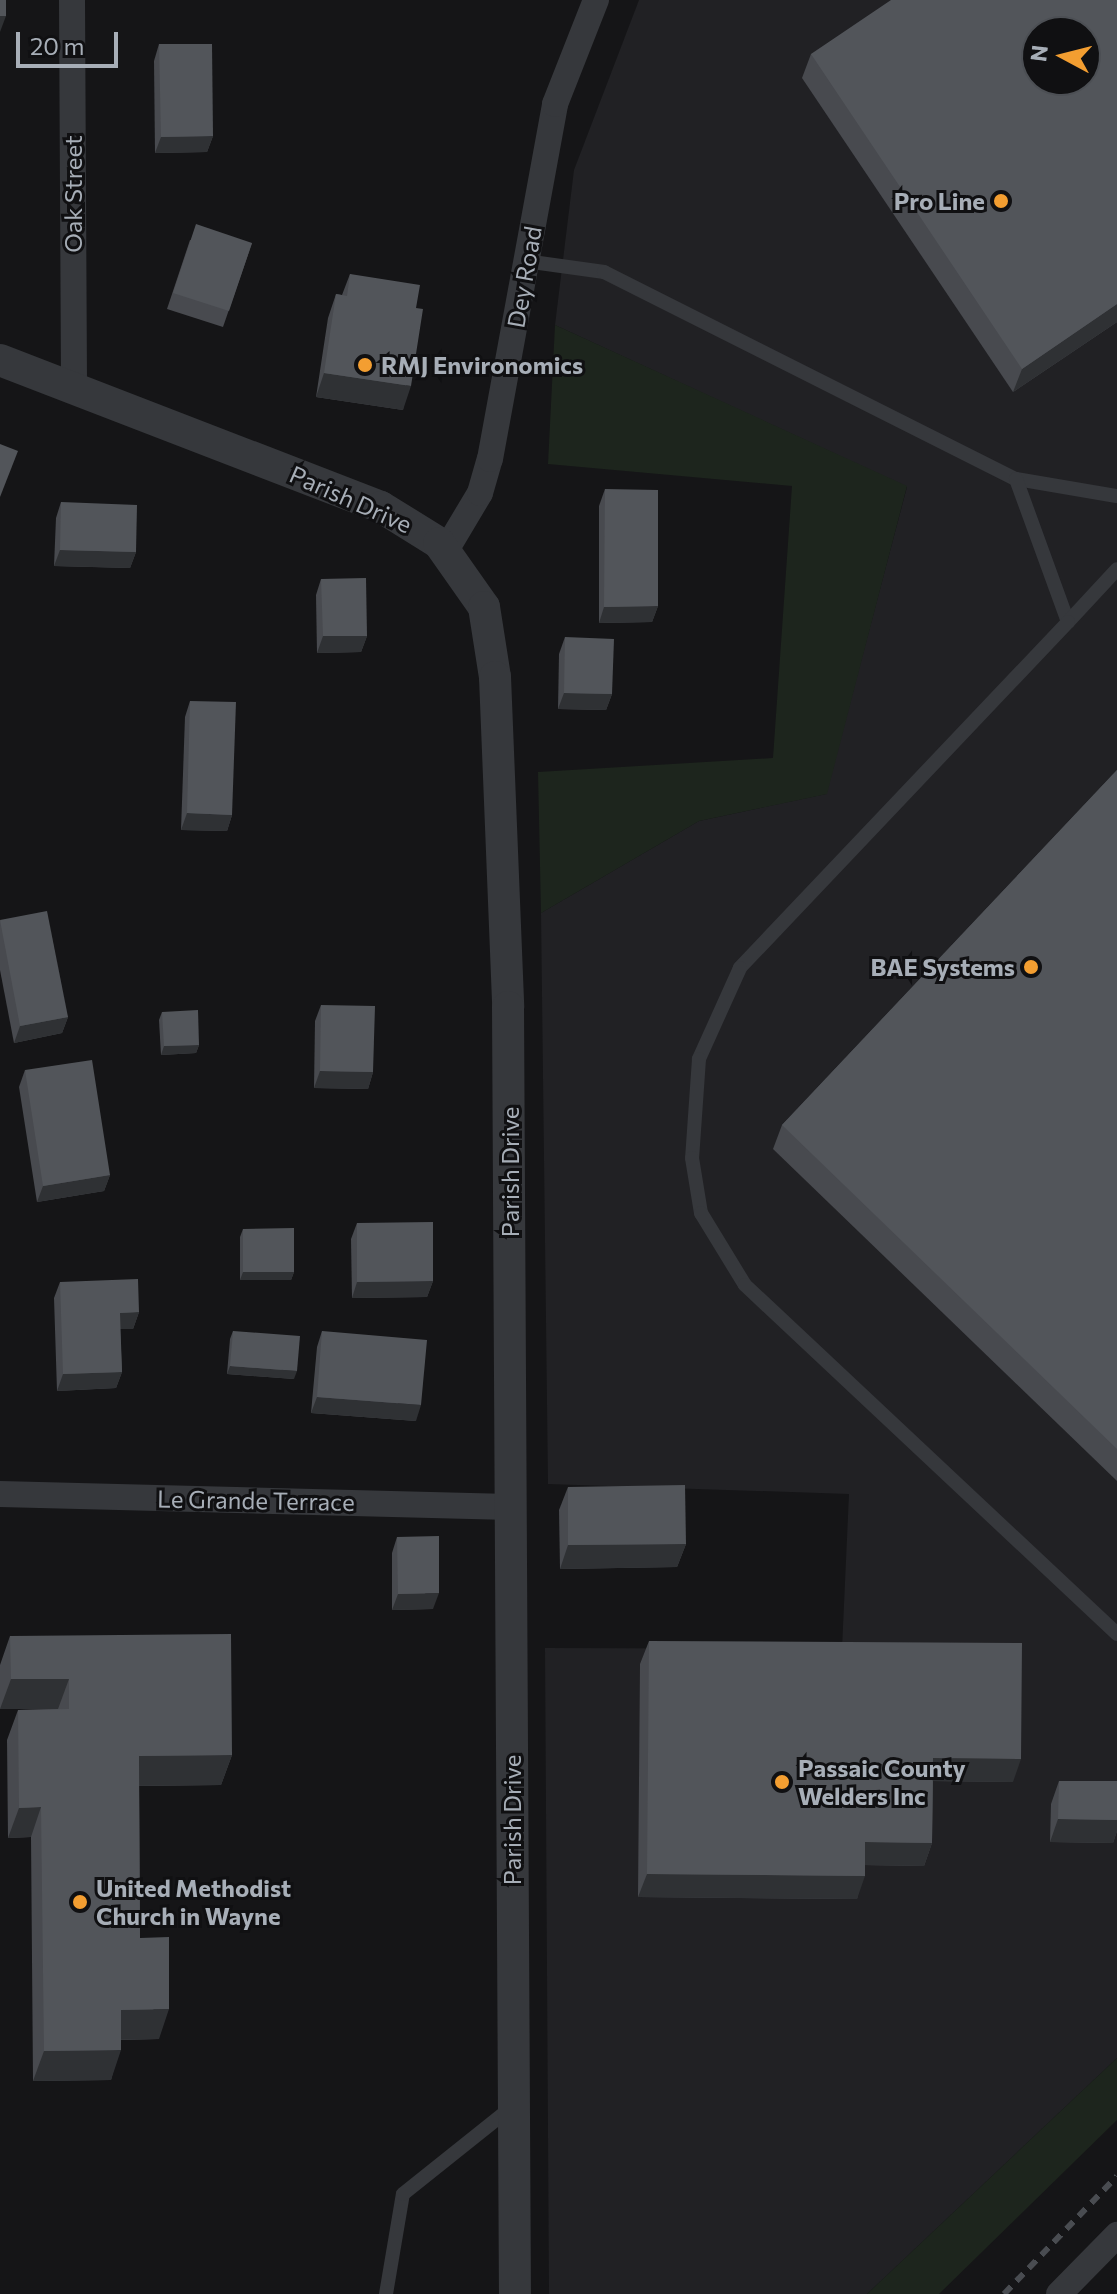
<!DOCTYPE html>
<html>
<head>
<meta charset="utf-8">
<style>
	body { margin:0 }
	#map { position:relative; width:1117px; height:2294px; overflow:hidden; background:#151517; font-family:Commissioner,sans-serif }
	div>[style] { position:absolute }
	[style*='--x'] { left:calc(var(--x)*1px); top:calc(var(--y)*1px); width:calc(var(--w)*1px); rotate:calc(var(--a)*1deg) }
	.built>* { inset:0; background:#212124 }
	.green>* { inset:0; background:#1d251d }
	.service>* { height:14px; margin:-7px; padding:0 7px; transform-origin:7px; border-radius:7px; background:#36383c }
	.minor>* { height:26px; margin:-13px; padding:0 13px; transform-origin:13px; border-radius:13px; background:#36383c }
	.tertiary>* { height:32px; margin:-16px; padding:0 16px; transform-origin:16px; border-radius:16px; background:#36383c }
	.rail>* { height:6px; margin-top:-3px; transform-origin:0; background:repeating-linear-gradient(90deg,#494c51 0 10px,transparent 0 18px) }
	.wall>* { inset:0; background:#484a4f }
	.shaded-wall>* { inset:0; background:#2f3134 }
	.building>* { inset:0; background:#52555a }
	.dots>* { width:22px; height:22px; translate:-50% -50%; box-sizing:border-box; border:4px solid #101012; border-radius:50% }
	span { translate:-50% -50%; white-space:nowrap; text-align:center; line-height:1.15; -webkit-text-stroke:6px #101012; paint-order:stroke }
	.street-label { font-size:24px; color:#a7aeb7 }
	.poi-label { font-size:24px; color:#a7aeb7; font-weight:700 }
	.right { translate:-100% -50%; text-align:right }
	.left { translate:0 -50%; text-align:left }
	.north { position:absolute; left:1021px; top:16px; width:80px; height:80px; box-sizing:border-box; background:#101012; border:2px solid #4c4f54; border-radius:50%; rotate:277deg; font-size:22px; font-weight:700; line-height:32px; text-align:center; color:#a7aeb7 }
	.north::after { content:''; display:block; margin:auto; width:28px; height:36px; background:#f39e31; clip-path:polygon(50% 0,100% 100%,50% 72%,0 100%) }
	.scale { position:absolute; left:16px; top:32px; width:102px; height:36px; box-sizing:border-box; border:4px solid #a7aeb7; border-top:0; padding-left:10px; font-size:24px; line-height:28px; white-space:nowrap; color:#a7aeb7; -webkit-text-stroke:6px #101012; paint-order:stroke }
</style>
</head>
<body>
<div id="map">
	<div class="built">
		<div style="clip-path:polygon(evenodd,639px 0,1117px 0,1117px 2058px,867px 2294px,549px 2294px,545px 1648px,842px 1649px,849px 1494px,548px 1484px,541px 913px,699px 821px,826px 794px,907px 487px,555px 325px,574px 170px,639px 0,1037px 32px,1085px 32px,1085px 80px,1037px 80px,1037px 32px)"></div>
	</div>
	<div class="green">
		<div style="clip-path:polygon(555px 325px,907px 486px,827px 794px,699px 821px,541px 913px,538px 772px,773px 758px,792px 486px,548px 464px)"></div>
		<div style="clip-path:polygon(1117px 2058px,1117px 2120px,939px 2294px,867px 2294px)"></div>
	</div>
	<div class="service">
		<div style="--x:525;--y:261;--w:80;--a:7.9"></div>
		<div style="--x:604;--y:272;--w:461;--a:26.7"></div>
		<div style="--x:1016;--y:479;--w:102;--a:9.6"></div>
		<div style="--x:1016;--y:479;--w:152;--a:70"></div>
		<div style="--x:1068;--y:622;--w:72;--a:-47.2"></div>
		<div style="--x:1068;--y:622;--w:477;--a:133.5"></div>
		<div style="--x:740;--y:968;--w:100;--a:114.3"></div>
		<div style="--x:699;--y:1059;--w:99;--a:94"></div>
		<div style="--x:692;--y:1158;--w:56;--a:80.7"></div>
		<div style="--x:701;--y:1213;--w:84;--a:58.6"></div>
		<div style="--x:745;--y:1285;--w:510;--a:43.17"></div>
		<div style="--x:386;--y:2294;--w:101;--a:-80.4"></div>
		<div style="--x:403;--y:2194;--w:139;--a:-38.6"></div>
	</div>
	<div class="minor">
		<div style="--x:72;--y:0;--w:389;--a:89.7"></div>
		<div style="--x:446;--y:550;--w:66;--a:-59.2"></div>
		<div style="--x:480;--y:493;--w:35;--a:-74"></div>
		<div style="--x:490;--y:459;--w:361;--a:-79.6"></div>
		<div style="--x:555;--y:104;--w:112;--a:-68.5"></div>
		<div style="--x:0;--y:1494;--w:513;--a:1.45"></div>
		<div style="--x:1059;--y:2294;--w:83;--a:-45.5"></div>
	</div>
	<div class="tertiary">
		<div style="--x:0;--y:360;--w:408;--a:21.1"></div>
		<div style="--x:381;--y:507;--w:68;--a:31.8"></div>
		<div style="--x:439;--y:543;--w:78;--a:54.9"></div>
		<div style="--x:484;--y:607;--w:71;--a:81.1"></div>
		<div style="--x:495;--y:677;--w:330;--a:87.7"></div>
		<div style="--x:508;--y:1007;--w:1287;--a:89.69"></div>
	</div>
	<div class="rail">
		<div style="--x:1004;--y:2294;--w:163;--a:-46.2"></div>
	</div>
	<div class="wall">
		<div style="clip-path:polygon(1117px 0,1117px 322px,1013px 392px,802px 78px,811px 54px)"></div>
		<div style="clip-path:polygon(159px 44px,213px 136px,207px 152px,155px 153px,154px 61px)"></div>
		<div style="clip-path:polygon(190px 240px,252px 243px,223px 327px,167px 309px)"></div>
		<div style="clip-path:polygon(350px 274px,416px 308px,403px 410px,316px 397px,328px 318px,336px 294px,342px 295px)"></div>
		<div style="clip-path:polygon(605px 489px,658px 606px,652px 622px,599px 623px,599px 506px)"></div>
		<div style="clip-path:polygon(61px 502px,136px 552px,130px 568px,54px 566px,56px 518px)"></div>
		<div style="clip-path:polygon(321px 579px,367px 636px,361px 652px,317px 653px,316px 595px)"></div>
		<div style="clip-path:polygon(565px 637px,612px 694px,606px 710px,558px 709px,559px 654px)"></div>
		<div style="clip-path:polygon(190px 701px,232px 815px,227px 831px,181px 830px,185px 717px)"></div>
		<div style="clip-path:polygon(1117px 770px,1117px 1481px,773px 1149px,782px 1125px)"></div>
		<div style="clip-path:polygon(0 920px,68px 1017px,62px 1033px,14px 1043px,0 970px)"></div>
		<div style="clip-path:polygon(321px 1005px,373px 1072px,368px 1089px,314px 1088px,315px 1021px)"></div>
		<div style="clip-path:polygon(162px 1012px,199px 1045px,196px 1053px,161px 1055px,159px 1020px)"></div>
		<div style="clip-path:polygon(25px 1070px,110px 1175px,104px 1191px,37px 1202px,19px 1087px)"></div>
		<div style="clip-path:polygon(357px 1223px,433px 1281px,427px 1297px,352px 1298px,351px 1239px)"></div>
		<div style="clip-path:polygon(243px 1229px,294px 1272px,291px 1280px,240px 1280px,240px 1237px)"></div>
		<div style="clip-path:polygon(60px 1282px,139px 1312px,133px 1329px,120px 1329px,122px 1372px,116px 1388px,57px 1391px,54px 1298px)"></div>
		<div style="clip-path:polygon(233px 1331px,294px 1379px,227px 1374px,230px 1339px)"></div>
		<div style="clip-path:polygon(322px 1331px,416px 1421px,311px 1413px,317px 1347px)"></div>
		<div style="clip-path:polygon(568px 1487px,686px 1544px,677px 1567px,560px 1569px,559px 1510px)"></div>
		<div style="clip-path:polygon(397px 1537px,433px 1609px,392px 1610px,392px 1553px)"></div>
		<div style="clip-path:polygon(10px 1636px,232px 1755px,221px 1785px,139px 1786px,140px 1938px,159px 2039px,121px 2040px,111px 2080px,33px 2081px,31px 1837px,8px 1838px,7px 1740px,18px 1710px,58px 1709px,0 1709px,0 1665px)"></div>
		<div style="clip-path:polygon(649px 1641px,1013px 1782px,933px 1781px,932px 1843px,924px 1866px,865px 1865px,857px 1899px,638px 1897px,640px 1664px)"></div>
		<div style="clip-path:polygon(1059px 1781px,1117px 1781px,1117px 1831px,1113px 1843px,1050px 1842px,1051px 1804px)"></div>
	</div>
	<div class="shaded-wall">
		<div style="clip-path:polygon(0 16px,6px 16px,0 32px)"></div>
		<div style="clip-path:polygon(213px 136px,207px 152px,155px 153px,161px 137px)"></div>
		<div style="clip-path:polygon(1117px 304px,1117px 322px,1013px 392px,1022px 369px)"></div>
		<div style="clip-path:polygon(324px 373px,411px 386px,403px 410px,316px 397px)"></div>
		<div style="clip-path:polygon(60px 550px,136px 552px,130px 568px,54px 566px)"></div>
		<div style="clip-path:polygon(658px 606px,652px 622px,599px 623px,604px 607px)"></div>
		<div style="clip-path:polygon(323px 636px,367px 636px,361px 652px,317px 653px)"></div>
		<div style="clip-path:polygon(564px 693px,612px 694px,606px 710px,558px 709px)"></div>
		<div style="clip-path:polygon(187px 813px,232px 815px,227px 831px,181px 830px)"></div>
		<div style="clip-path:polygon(68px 1017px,62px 1033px,14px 1043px,20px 1026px)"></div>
		<div style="clip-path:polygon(199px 1045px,196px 1053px,161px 1055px,164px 1046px)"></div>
		<div style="clip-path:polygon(320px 1071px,373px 1072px,368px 1089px,314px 1088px)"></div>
		<div style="clip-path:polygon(110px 1175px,104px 1191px,37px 1202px,43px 1186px)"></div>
		<div style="clip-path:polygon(243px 1272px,294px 1272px,291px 1280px,240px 1280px)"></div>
		<div style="clip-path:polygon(433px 1281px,427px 1297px,352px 1298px,357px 1282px)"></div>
		<div style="clip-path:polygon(139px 1312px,133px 1329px,114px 1329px,120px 1313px)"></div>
		<div style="clip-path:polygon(230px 1366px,297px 1371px,294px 1379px,227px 1374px)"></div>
		<div style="clip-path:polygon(122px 1372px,116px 1388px,57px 1391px,63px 1374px)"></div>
		<div style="clip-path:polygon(317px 1397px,421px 1405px,416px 1421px,311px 1413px)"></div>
		<div style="clip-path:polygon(686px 1544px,677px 1567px,560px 1569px,568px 1545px)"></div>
		<div style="clip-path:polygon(439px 1593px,433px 1609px,392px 1610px,398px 1594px)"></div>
		<div style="clip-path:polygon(11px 1679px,69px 1679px,58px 1709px,0 1709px)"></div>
		<div style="clip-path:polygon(232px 1755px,221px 1785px,128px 1786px,139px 1756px)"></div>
		<div style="clip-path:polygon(933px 1758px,1021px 1759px,1013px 1782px,924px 1781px)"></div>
		<div style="clip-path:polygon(41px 1807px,31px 1837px,8px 1838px,19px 1808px)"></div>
		<div style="clip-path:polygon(1058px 1819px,1117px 1820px,1117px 1831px,1113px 1843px,1050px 1842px)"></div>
		<div style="clip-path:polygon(865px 1842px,932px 1843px,924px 1866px,857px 1865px)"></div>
		<div style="clip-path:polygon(647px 1874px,865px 1876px,857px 1899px,638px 1897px)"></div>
		<div style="clip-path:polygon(169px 2009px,159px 2039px,110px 2040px,121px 2010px)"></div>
		<div style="clip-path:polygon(121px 2050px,111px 2080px,33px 2081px,44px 2051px)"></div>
	</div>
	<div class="building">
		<div style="clip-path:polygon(0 0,6px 0,6px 16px,0 16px)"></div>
		<div style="clip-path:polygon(evenodd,891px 0,1117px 0,1117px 304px,1022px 369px,811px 54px,891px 0,1037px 32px,1085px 32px,1085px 80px,1037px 80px,1037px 32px)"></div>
		<div style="clip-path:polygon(159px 44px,212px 44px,213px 136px,161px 137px)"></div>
		<div style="clip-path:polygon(196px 224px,252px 243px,229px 311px,173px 293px)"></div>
		<div style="clip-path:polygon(350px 274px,420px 285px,416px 308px,423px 309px,411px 386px,324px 373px,336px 294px,347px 296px)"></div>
		<div style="clip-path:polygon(0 444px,18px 451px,0 497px)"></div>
		<div style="clip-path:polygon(605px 489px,658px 490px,658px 606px,604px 607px)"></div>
		<div style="clip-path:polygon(61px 502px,137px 505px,136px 552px,60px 550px)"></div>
		<div style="clip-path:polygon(366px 578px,367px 636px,323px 636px,321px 579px)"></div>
		<div style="clip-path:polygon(565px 637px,614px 639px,612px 694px,564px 693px)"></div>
		<div style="clip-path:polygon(190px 701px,236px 702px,232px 815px,187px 813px)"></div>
		<div style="clip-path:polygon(1117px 770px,1117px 1449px,782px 1125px)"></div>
		<div style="clip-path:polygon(47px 911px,68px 1017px,20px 1026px,0 920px)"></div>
		<div style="clip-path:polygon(321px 1005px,375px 1006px,373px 1072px,320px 1071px)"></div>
		<div style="clip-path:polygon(198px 1010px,199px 1045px,164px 1046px,162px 1012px)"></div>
		<div style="clip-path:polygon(92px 1060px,110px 1175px,43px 1186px,25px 1070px)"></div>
		<div style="clip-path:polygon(433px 1222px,433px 1281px,357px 1282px,357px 1223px)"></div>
		<div style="clip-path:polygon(294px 1228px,294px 1272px,243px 1272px,243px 1229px)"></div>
		<div style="clip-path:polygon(138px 1279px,139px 1312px,120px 1313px,122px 1372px,63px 1374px,60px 1282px)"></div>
		<div style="clip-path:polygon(233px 1331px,300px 1336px,297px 1371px,230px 1366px)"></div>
		<div style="clip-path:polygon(322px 1331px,427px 1340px,421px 1405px,317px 1397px)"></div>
		<div style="clip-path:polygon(685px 1485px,686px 1544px,568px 1545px,568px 1487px)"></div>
		<div style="clip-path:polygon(439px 1536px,439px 1593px,398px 1594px,397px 1537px)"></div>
		<div style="clip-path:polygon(231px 1634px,232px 1755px,139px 1756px,140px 1938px,169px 1937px,169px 2009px,121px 2010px,121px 2050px,44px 2051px,41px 1807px,19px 1808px,18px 1710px,69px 1709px,69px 1679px,11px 1679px,10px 1636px)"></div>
		<div style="clip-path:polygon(649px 1641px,1022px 1643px,1021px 1759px,933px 1758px,932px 1843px,865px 1842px,865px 1876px,647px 1874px)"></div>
		<div style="clip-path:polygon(1059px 1781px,1117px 1781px,1117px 1820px,1058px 1819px)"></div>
	</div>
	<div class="dots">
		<div style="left:1001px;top:201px;background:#f39e31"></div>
		<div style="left:365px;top:365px;background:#f39e31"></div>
		<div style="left:1031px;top:967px;background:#f39e31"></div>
		<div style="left:782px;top:1782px;background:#f39e31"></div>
		<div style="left:80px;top:1902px;background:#f39e31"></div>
	</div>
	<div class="street-label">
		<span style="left:73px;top:194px;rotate:-90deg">Oak Street</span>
		<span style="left:524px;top:277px;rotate:-80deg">Dey Road</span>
		<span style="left:351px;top:499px;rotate:24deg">Parish Drive</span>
		<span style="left:510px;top:1172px;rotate:-90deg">Parish Drive</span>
		<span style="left:256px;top:1500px;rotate:1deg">Le Grande Terrace</span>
		<span style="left:512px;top:1820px;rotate:-90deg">Parish Drive</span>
	</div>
	<div class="poi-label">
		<span class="right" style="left:985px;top:201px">Pro Line</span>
		<span class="left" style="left:381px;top:365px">RMJ Environomics</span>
		<span class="right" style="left:1015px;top:967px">BAE Systems</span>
		<span class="left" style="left:798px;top:1782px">Passaic County<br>Welders Inc</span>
		<span class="left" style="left:96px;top:1902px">United Methodist<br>Church in Wayne</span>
	</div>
	<div class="north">N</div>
	<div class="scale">20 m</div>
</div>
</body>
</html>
